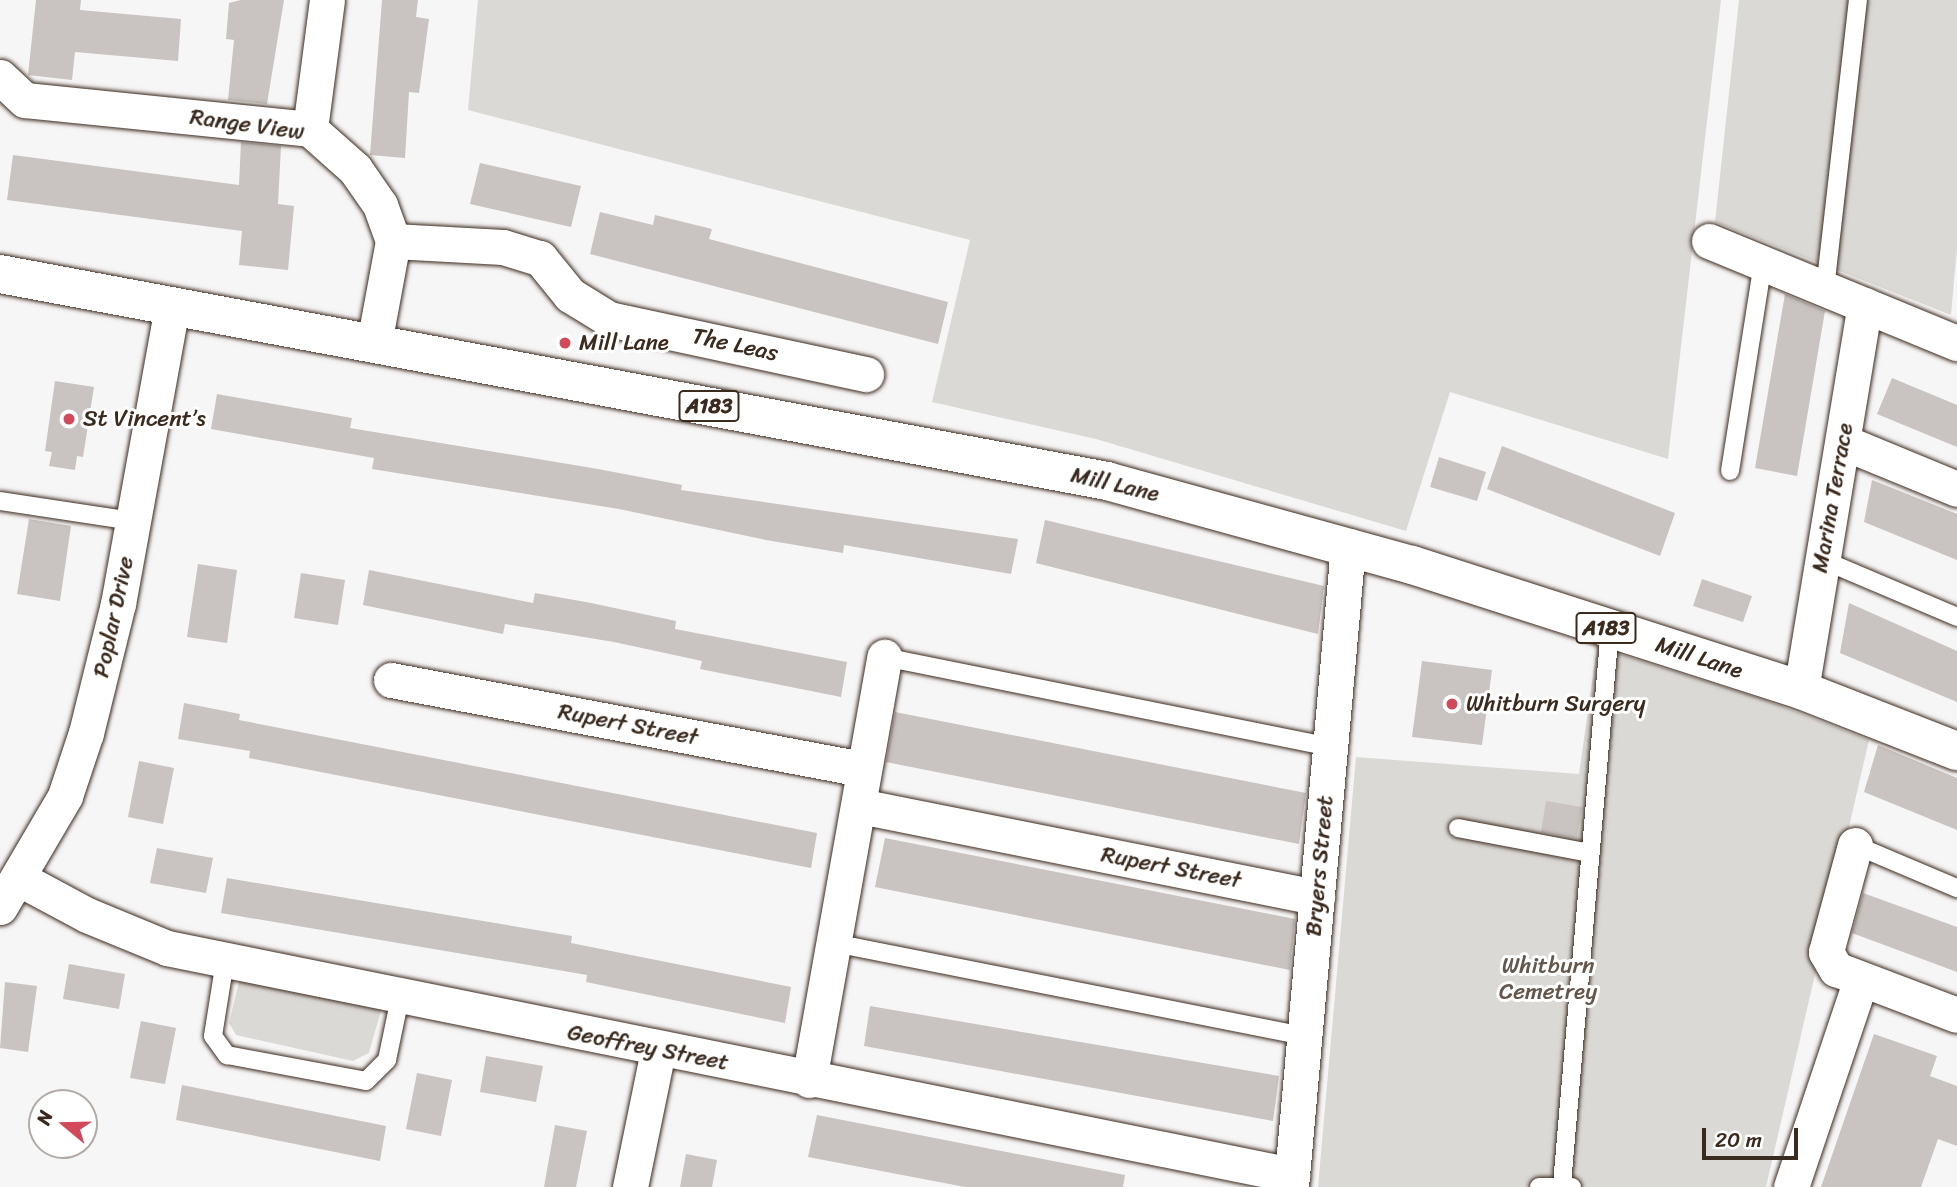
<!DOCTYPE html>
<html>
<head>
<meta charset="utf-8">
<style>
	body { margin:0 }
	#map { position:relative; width:1957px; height:1187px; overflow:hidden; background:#f7f6f6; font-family:Sriracha,sans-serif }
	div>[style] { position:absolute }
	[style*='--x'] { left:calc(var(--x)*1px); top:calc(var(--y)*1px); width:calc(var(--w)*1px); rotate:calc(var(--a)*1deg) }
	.green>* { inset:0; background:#dbd9d6 }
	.building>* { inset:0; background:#c9c3c1 }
	.roads { filter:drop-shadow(0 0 2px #3b2a1e) drop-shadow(0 0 2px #3b2a1e) }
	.lane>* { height:18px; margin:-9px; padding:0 9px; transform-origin:9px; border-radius:9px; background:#fff }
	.street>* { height:35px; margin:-17.5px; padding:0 17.5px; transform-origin:17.5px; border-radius:17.5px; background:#fff }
	.primary>* { height:38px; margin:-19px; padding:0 19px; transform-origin:19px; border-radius:19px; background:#fff }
	.dots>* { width:19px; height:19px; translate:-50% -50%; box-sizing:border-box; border:4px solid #fff; border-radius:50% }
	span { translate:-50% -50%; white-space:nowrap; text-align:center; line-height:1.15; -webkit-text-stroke:6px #fff; paint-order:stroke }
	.shield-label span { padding:2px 5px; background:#fff; border:2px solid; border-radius:5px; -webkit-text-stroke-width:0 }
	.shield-label { font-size:21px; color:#3b2a1e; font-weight:700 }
	.street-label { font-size:23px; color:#3b2a1e }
	.poi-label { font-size:23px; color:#3b2a1e }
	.left { translate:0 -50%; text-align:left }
	.park-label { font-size:23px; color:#63564c }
	.north { position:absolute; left:28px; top:1089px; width:70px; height:70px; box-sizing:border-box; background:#fff; border:2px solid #b1aaa5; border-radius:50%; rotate:289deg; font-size:19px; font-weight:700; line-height:28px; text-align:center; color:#3b2a1e }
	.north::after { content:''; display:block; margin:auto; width:24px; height:32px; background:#d1495b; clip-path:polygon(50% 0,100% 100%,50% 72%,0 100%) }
	.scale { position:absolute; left:1702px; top:1128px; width:96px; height:32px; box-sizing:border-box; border:4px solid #3b2a1e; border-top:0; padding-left:9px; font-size:21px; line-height:24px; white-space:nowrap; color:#3b2a1e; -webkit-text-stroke:5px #fff; paint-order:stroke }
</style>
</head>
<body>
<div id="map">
	<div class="green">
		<div style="clip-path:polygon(478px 0,1721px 0,1668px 459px,1450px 392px,1406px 531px,1096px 439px,932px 402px,970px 240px,468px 110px)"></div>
		<div style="clip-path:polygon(1739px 0,1957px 0,1957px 248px,1951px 315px,1715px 222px)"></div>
		<div style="clip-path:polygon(1597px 647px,1768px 701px,1869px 740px,1766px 1187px,1318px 1187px,1356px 757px,1579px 774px)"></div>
		<div style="clip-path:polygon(240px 978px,382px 1007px,369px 1053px,353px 1061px,236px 1035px,229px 1023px)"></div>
	</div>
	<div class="building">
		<div style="clip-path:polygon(36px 0,81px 0,80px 10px,181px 19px,178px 61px,75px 52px,72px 80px,28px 75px)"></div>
		<div style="clip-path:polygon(241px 0,284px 0,267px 104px,228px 100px,234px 40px,226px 39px,229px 3px)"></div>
		<div style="clip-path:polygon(382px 0,418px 0,416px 17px,429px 19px,419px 93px,409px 92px,405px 158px,370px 155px)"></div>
		<div style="clip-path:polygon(241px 142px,281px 146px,278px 204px,294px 206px,288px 270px,239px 265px,242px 231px,7px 200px,13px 155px,239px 185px)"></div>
		<div style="clip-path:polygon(480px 163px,581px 186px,571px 227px,470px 204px)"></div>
		<div style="clip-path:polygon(600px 212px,653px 225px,655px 215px,712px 229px,709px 239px,948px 302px,938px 344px,590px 254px)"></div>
		<div style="clip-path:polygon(1785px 294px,1825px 311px,1797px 476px,1755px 468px)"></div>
		<div style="clip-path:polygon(1892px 378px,1957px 405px,1957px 447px,1877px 414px)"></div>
		<div style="clip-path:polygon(55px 381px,94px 387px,83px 457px,77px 456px,75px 470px,49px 466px,52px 452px,45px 451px)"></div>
		<div style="clip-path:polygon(217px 394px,352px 418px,350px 428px,598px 469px,682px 485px,681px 490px,1018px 539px,1011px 574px,844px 545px,843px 553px,766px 540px,619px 509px,372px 469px,374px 458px,211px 429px)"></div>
		<div style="clip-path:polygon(1502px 446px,1675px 513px,1660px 556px,1487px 489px)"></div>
		<div style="clip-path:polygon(1439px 457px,1486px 472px,1477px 501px,1430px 487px)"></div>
		<div style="clip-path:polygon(1872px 480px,1957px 514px,1957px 560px,1864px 522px)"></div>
		<div style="clip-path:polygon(29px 519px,71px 526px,60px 601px,17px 594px)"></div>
		<div style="clip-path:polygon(1045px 520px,1324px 586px,1318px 634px,1036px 563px)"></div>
		<div style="clip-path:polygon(198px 564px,237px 570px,227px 643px,187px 637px)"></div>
		<div style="clip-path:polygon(369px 570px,533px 603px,535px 593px,591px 603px,676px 621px,675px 629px,847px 662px,841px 697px,700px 669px,702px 661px,614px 642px,505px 624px,503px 634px,363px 605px)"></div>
		<div style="clip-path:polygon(301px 573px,345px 580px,338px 625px,294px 618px)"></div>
		<div style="clip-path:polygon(1702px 579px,1752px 596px,1743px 622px,1693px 606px)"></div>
		<div style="clip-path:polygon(1849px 603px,1957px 651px,1957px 702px,1840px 653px)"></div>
		<div style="clip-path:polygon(1422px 661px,1492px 670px,1482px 745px,1412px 737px)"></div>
		<div style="clip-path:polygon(184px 703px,240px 714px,239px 720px,817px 833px,811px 868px,249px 758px,250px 751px,178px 739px)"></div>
		<div style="clip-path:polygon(895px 712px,1306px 793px,1299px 844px,886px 762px)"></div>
		<div style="clip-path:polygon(1878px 745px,1957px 778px,1957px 830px,1864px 792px)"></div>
		<div style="clip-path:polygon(139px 761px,174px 768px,163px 824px,128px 817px)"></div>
		<div style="clip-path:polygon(1546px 801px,1582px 807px,1577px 838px,1541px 832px)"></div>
		<div style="clip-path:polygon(885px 838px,1295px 919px,1290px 970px,875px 887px)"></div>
		<div style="clip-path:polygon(157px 848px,213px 858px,206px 893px,150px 883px)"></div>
		<div style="clip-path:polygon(227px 878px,572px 936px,571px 943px,791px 987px,785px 1023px,586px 982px,587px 975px,221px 913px)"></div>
		<div style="clip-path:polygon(1863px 893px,1957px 927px,1957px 972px,1852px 933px)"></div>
		<div style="clip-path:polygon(69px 964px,125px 974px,119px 1009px,63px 999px)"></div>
		<div style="clip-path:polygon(5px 982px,37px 986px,28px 1052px,0 1048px)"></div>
		<div style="clip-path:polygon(870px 1006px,1279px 1076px,1273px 1121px,864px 1046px)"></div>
		<div style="clip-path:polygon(141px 1021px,176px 1028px,165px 1084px,130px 1078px)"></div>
		<div style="clip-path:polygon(1874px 1034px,1937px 1056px,1930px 1076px,1957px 1086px,1957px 1146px,1938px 1139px,1921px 1187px,1821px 1187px)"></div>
		<div style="clip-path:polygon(486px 1056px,543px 1066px,536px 1102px,480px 1092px)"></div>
		<div style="clip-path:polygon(417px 1073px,452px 1080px,441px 1136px,406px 1129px)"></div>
		<div style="clip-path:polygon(182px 1085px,386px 1126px,380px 1161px,176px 1120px)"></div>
		<div style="clip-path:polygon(817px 1115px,1125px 1175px,1123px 1187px,965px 1187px,808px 1157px)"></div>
		<div style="clip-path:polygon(555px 1125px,587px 1131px,576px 1187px,544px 1187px)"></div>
		<div style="clip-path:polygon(686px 1154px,717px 1160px,712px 1187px,680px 1187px)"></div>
	</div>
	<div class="roads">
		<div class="lane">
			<div style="--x:1825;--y:289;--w:291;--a:-83.5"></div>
			<div style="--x:1730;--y:471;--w:211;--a:-81"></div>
			<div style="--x:0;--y:501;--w:134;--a:8.6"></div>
			<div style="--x:1823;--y:560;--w:146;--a:23"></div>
			<div style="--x:884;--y:657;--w:456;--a:11.4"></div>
			<div style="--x:1458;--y:828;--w:134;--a:10.7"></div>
			<div style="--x:1855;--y:845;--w:111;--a:22.9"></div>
			<div style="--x:834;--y:943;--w:479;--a:11.2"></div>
			<div style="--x:225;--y:961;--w:76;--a:99.1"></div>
			<div style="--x:213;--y:1036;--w:24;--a:54"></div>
			<div style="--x:227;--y:1055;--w:141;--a:10.6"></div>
			<div style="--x:366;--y:1081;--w:30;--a:-45"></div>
			<div style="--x:387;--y:1060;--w:63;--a:-78.2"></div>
			<div style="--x:1562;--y:1184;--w:557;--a:-85.06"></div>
			<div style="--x:1539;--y:1187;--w:33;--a:0"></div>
		</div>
		<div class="street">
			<div style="--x:0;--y:77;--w:34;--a:43"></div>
			<div style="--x:25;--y:100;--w:286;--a:5.8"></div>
			<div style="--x:310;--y:129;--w:60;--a:41.6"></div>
			<div style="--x:355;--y:169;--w:44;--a:55.2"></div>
			<div style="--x:380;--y:205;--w:38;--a:70"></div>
			<div style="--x:393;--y:241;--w:105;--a:100.5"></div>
			<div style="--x:310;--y:129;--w:130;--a:-82.5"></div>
			<div style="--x:393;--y:241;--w:110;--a:3.1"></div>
			<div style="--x:503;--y:247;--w:39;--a:17"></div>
			<div style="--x:540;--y:258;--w:48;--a:51"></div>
			<div style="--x:570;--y:295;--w:46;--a:31.6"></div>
			<div style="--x:609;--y:319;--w:263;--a:12.1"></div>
			<div style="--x:1709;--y:241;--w:268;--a:22.4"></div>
			<div style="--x:1843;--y:442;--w:123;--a:22.4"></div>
			<div style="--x:391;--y:680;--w:481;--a:10.7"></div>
			<div style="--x:1801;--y:690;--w:390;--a:-80.6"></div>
			<div style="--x:860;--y:806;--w:466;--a:11.3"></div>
			<div style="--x:1855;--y:845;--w:111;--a:105.2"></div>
			<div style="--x:1826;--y:952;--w:20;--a:60"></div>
			<div style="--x:1836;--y:969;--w:129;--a:20.8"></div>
			<div style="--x:18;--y:878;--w:78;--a:28.2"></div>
			<div style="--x:87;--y:915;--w:87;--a:22.4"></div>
			<div style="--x:167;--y:948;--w:1148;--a:11.41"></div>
			<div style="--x:0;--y:907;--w:129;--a:-59.6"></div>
			<div style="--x:65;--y:796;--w:66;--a:-71.6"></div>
			<div style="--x:86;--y:733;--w:133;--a:-76.1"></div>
			<div style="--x:118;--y:604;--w:302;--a:-79.7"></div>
			<div style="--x:809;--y:1080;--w:430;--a:-79.9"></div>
			<div style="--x:630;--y:1187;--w:140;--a:-78.4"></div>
			<div style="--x:1291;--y:1187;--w:644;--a:-84.92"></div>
			<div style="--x:1791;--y:1187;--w:219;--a:-71.4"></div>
		</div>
		<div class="primary">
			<div style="--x:0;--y:274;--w:1126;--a:10.59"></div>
			<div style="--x:1107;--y:481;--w:316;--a:15.4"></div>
			<div style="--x:1412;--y:565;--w:409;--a:17.8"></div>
			<div style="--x:1801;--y:690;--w:168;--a:21.4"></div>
		</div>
	</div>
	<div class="dots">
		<div style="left:565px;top:343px;background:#d1495b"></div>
		<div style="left:69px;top:419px;background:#d1495b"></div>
		<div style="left:1452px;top:704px;background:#d1495b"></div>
	</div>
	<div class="shield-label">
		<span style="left:709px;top:406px">A183</span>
		<span style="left:1606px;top:628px">A183</span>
	</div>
	<div class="street-label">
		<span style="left:247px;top:125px;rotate:8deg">Range View</span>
		<span style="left:735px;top:345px;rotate:12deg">The Leas</span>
		<span style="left:1115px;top:485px;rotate:13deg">Mill Lane</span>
		<span style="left:1833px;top:498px;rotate:-80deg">Marina Terrace</span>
		<span style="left:114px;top:617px;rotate:-78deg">Poplar Drive</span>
		<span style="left:1699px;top:658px;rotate:18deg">Mill Lane</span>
		<span style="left:628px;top:725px;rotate:11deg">Rupert Street</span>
		<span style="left:1320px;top:866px;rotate:-85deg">Bryers Street</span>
		<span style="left:1171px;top:868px;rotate:11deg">Rupert Street</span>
		<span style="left:648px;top:1048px;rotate:11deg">Geoffrey Street</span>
	</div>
	<div class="poi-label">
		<span class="left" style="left:579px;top:343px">Mill Lane</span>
		<span class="left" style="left:83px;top:419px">St Vincent’s</span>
		<span class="left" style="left:1466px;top:704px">Whitburn Surgery</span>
	</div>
	<div class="park-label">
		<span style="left:1548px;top:979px">Whitburn<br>Cemetrey</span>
	</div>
	<div class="north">N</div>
	<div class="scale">20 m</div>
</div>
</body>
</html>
